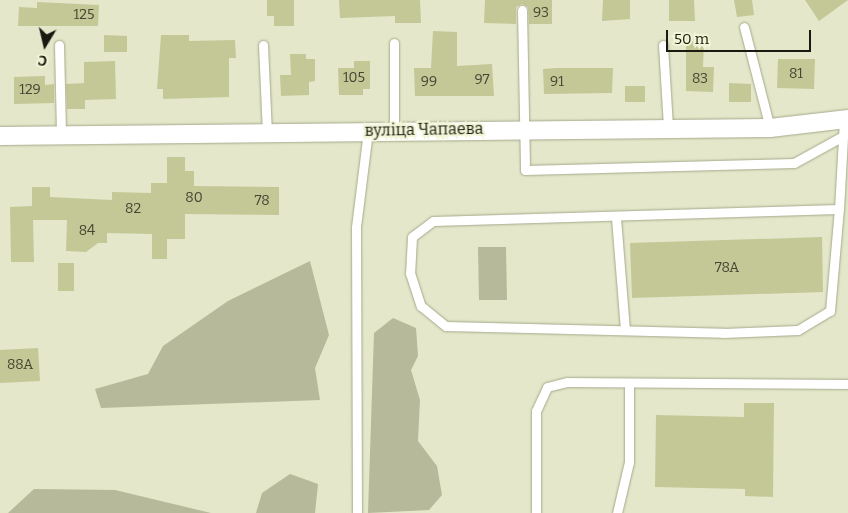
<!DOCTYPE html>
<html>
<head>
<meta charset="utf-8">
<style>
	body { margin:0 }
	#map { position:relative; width:848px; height:513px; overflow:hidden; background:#e4e7c9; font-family:Bitter,serif }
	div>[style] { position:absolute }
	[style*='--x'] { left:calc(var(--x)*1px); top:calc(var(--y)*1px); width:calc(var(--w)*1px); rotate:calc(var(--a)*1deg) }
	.green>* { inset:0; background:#b6b99a }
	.building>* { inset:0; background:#c4c897 }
	.roads { filter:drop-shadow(0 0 1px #a6a98c) drop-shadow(0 0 1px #a6a98c) }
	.service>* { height:9px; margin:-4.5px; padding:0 4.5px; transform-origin:4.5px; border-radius:4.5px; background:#fff }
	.minor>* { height:18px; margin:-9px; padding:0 9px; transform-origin:9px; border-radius:9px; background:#fff }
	span { translate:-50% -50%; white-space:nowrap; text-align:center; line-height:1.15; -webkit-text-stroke:4px #f1f5d6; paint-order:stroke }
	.number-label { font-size:14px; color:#444632 }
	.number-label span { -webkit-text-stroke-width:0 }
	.street-label { font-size:16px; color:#1a1b10 }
	.north { position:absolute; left:20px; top:20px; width:50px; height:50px; -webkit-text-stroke:4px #f1f5d6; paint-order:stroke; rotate:189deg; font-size:14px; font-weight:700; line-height:20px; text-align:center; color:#1a1b10 }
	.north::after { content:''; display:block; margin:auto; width:18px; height:22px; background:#1a1b10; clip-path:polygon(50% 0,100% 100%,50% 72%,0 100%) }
	.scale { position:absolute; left:666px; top:30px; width:145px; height:22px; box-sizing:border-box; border:2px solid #1a1b10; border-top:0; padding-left:6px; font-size:15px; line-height:18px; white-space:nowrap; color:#1a1b10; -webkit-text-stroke:4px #f1f5d6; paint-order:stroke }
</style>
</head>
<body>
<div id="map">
	<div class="green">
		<div style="clip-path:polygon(478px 247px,506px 247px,507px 300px,479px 300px)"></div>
		<div style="clip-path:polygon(310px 261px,329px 335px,315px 368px,320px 400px,101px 408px,95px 389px,148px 374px,163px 346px,228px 301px)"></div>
		<div style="clip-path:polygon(393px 318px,416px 328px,418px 356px,411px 370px,420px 400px,418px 441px,437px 466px,442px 495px,429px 510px,368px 513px,374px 333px)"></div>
		<div style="clip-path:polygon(290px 474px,318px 484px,315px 513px,256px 513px,262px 493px)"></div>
		<div style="clip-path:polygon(34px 489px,115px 490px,211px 513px,8px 513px)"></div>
	</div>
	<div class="building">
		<div style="clip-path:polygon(267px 0,294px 0,294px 26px,274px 26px,274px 16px,267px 16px)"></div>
		<div style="clip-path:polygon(339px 0,420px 0,421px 23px,395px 23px,395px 16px,340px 18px)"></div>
		<div style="clip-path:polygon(485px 0,552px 0,552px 24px,529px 24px,528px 7px,522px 4px,516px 7px,516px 24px,484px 23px)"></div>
		<div style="clip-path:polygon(603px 0,630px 0,630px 19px,602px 21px)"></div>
		<div style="clip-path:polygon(669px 0,694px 0,695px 21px,669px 21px)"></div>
		<div style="clip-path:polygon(734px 0,752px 0,754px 15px,737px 17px)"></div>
		<div style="clip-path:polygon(805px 0,848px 0,819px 21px)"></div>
		<div style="clip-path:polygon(37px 2px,99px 5px,98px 26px,18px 26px,19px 7px,37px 8px)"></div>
		<div style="clip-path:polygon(433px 31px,457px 32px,457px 66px,492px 64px,494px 96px,415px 96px,414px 68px,431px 68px)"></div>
		<div style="clip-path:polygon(104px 35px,127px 36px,127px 52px,104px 52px)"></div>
		<div style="clip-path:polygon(161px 35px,189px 35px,189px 41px,235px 40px,236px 58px,229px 58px,229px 97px,163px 99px,163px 89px,157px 89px)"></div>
		<div style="clip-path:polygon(686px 41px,704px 42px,703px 67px,714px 67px,713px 92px,686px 91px)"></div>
		<div style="clip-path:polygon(290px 54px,306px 54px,306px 59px,315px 59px,315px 81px,309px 82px,309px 95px,281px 96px,280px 75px,291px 75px)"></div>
		<div style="clip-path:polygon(778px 59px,815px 59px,814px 89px,777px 88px)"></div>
		<div style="clip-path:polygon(115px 61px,116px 99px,85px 100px,85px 109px,67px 109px,66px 84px,84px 83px,84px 62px)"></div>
		<div style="clip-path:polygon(354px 61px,370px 61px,370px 89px,363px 89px,363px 95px,339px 95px,338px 68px,354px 68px)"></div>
		<div style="clip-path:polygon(556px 68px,613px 68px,612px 93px,544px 94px,543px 69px)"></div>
		<div style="clip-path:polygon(45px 76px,45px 85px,54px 84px,54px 103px,14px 104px,14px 77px)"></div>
		<div style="clip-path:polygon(729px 83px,751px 84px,751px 102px,729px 102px)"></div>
		<div style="clip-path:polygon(625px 86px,645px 86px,645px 102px,625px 102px)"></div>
		<div style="clip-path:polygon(167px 157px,185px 157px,185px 171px,194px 171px,194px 186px,279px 187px,279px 215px,185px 214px,185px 239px,167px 239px,167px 259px,152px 259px,152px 234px,107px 233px,107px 243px,98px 243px,86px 252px,66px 251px,67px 220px,33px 220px,34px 262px,11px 262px,10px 207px,32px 206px,32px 187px,50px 187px,50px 197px,112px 200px,112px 192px,151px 193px,151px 183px,167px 183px)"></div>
		<div style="clip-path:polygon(822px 237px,823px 292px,632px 298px,630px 243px)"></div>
		<div style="clip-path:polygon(58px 263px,74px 263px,74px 291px,58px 291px)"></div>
		<div style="clip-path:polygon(38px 348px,40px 381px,0 383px,0 350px)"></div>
		<div style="clip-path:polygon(744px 403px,774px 403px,773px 497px,745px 496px,745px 489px,655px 487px,656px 415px,744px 417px)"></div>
	</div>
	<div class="roads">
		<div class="service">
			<div style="--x:522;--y:10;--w:160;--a:88.9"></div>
			<div style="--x:525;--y:170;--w:269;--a:-1.5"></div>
			<div style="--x:794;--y:163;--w:56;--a:-28.9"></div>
			<div style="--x:744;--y:27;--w:104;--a:75.6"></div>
			<div style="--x:59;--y:45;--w:91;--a:88.7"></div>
			<div style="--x:263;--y:45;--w:87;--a:87.4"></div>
			<div style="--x:663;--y:45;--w:82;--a:86.5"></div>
			<div style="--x:394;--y:130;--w:87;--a:-90"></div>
			<div style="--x:839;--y:209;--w:406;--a:178.3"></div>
			<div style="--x:433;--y:221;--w:26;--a:143"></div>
			<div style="--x:412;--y:237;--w:36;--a:93"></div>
			<div style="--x:410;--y:273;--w:35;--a:72"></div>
			<div style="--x:421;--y:306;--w:32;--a:39"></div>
			<div style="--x:446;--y:326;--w:277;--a:1.4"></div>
			<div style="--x:723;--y:333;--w:75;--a:-2.3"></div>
			<div style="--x:798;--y:330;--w:37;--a:-31"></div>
			<div style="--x:830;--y:311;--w:102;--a:-85"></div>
			<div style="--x:839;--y:209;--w:89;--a:-86.8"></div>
			<div style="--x:616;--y:218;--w:112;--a:85.4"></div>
			<div style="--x:357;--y:513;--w:286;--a:-90.2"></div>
			<div style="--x:356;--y:227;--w:97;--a:-82.9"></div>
			<div style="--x:536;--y:513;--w:102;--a:-90"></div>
			<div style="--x:536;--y:411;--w:26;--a:-65"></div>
			<div style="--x:547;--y:387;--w:21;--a:-14"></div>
			<div style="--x:567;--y:382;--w:281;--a:0.4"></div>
			<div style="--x:617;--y:513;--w:52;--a:-76.8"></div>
			<div style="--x:629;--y:462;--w:79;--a:-90"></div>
		</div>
		<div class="minor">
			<div style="--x:0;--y:136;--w:770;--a:-0.6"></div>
			<div style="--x:770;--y:128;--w:79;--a:-6.6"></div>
		</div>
	</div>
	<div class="number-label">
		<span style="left:541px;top:13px">93</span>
		<span style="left:84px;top:15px">125</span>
		<span style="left:796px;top:74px">81</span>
		<span style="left:354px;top:78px">105</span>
		<span style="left:700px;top:79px">83</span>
		<span style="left:482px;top:80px">97</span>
		<span style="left:429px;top:82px">99</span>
		<span style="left:557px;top:82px">91</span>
		<span style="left:30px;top:90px">129</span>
		<span style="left:194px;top:198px">80</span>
		<span style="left:262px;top:201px">78</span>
		<span style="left:133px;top:209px">82</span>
		<span style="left:87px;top:231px">84</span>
		<span style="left:727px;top:268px">78А</span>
		<span style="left:20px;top:365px">88А</span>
	</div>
	<div class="street-label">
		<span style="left:424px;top:130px;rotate:-1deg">вуліца Чапаева</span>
	</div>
	<div class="north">С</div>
	<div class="scale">50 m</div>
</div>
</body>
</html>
